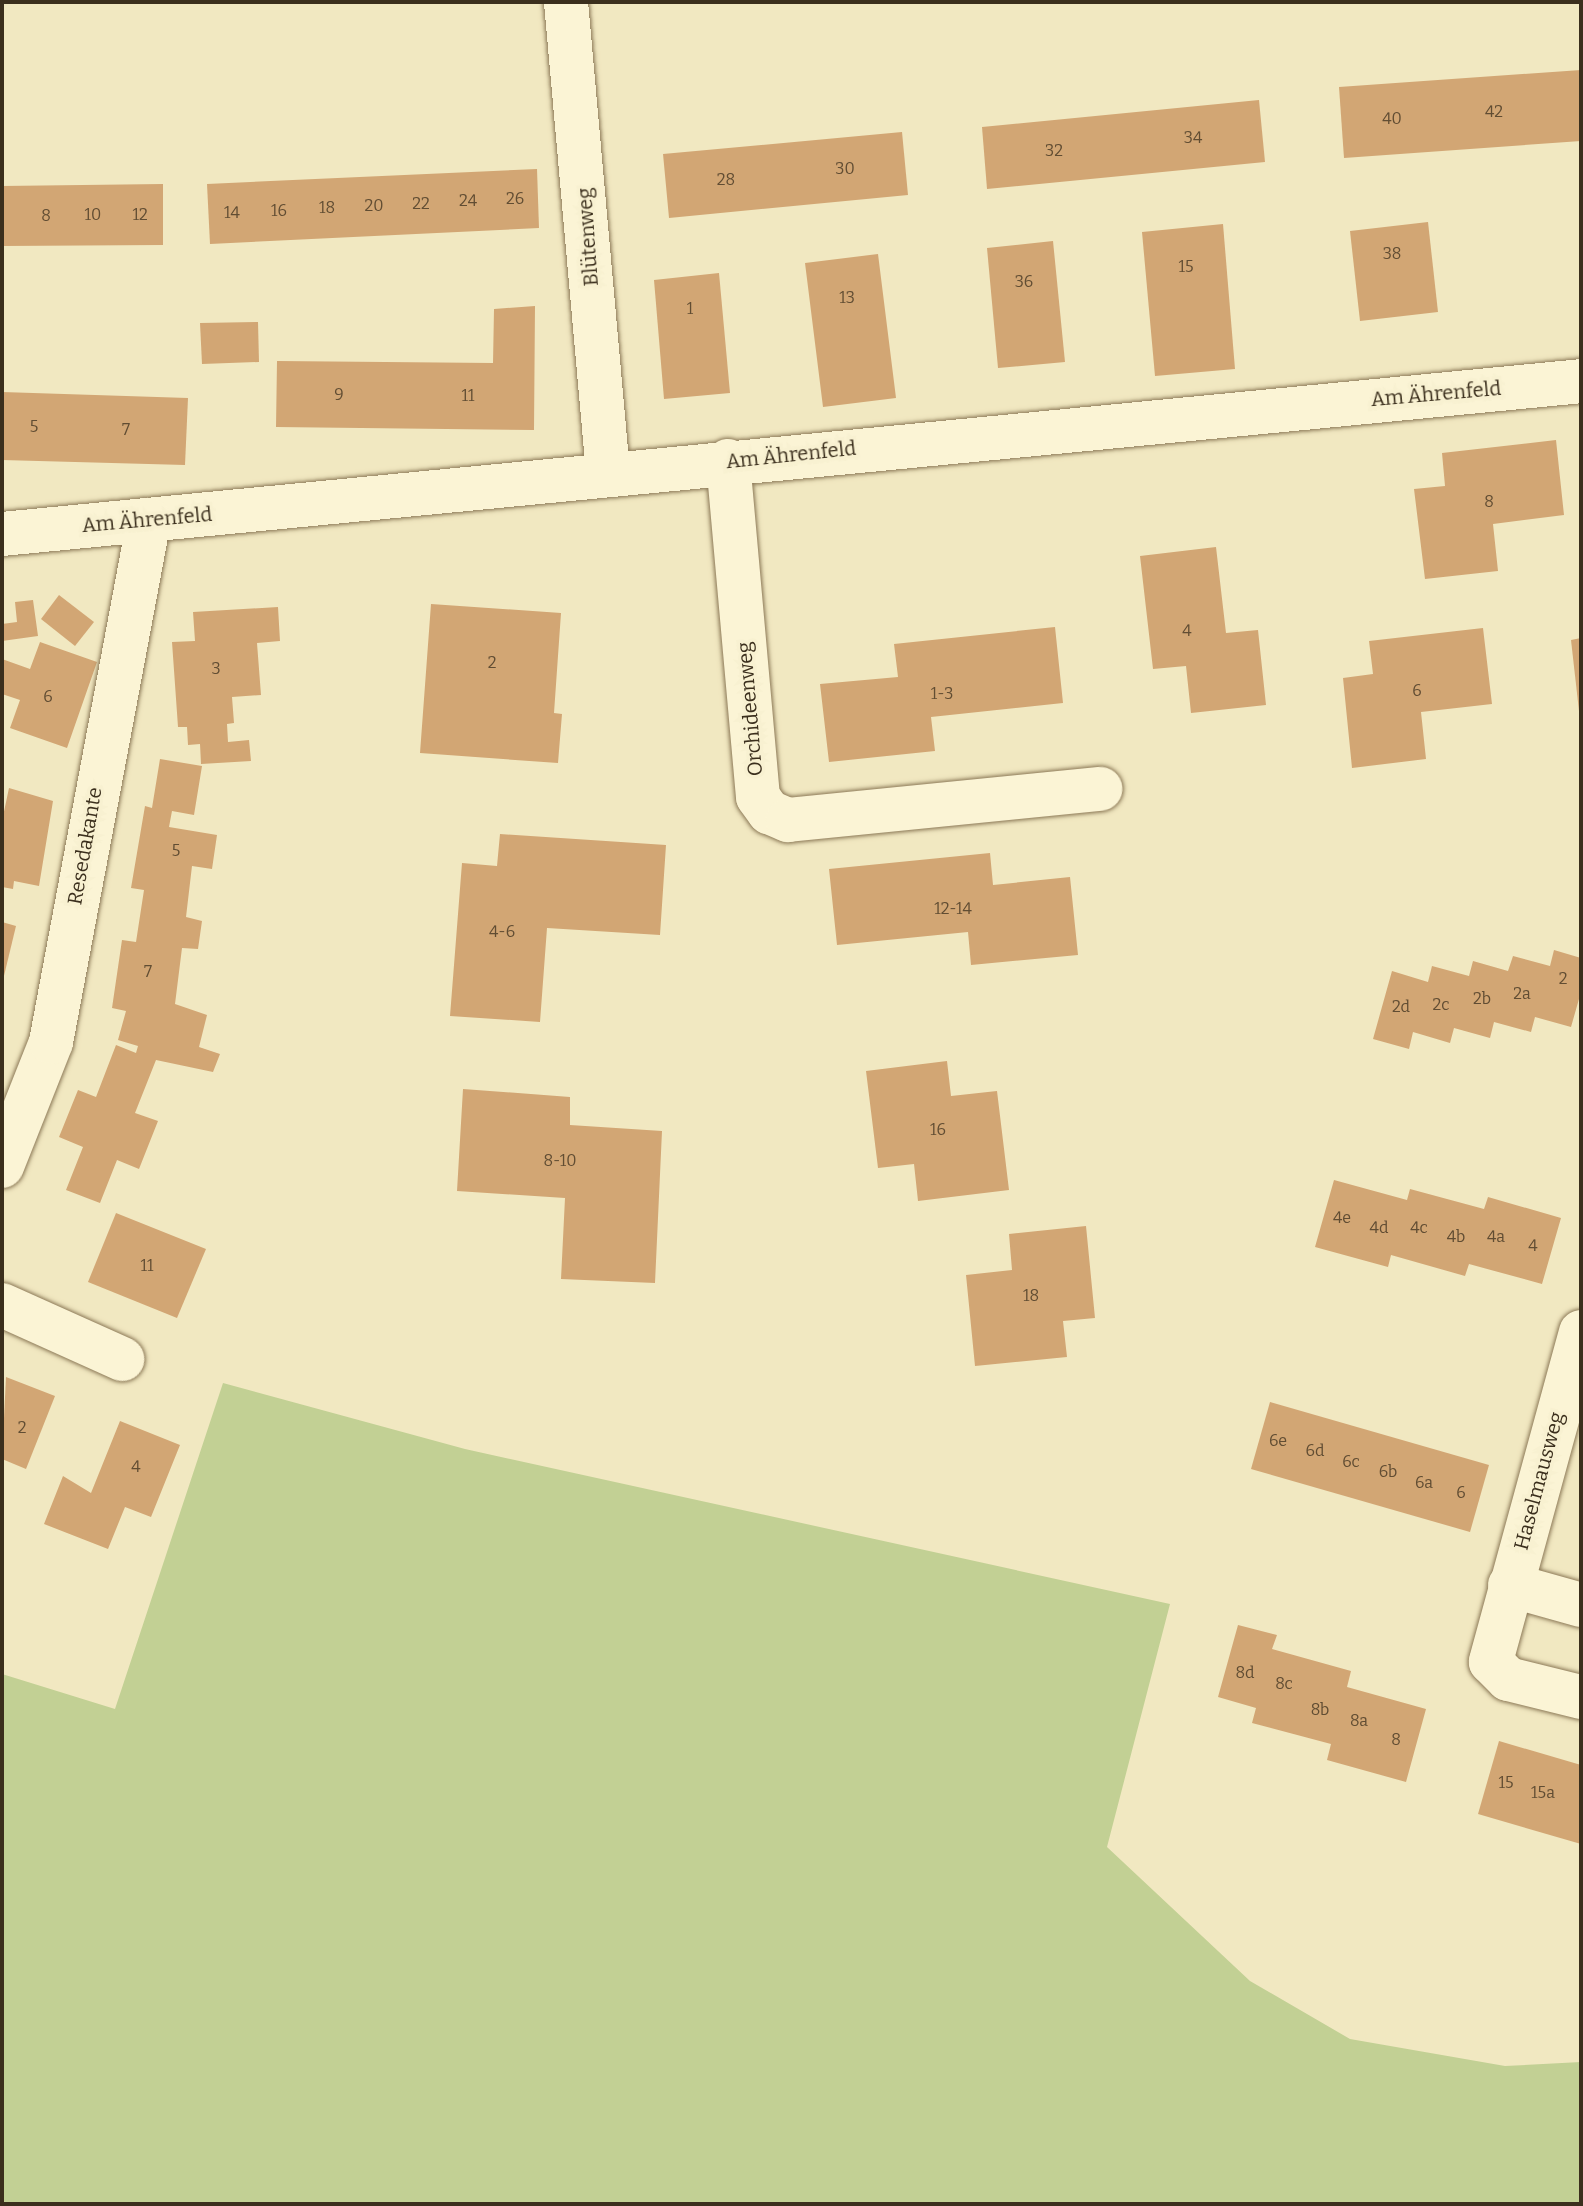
<!DOCTYPE html>
<html>
<head>
<meta charset="utf-8">
<style>
	body { margin:0 }
	#map { position:relative; width:1583px; height:2206px; overflow:hidden; background:#f1e8c1; font-family:Bitter,serif }
	div>[style] { position:absolute }
	[style*='--x'] { left:calc(var(--x)*1px); top:calc(var(--y)*1px); width:calc(var(--w)*1px); rotate:calc(var(--a)*1deg) }
	.green>* { inset:0; background:#c2d094 }
	.building>* { inset:0; background:#d2a674 }
	.roads { filter:drop-shadow(0 0 2px #8c7957) drop-shadow(0 0 2px #8c7957) }
	.minor>* { height:44px; margin:-22px; padding:0 22px; transform-origin:22px; border-radius:22px; background:#fbf4d5 }
	span { translate:-50% -50%; white-space:nowrap; text-align:center; line-height:1.15; -webkit-text-stroke:7px #f8f1d1; paint-order:stroke }
	.number-label { font-size:16px; color:#614d33 }
	.number-label span { -webkit-text-stroke-width:0 }
	.street-label { font-size:20px; color:#3b2f1d }
	.frame { position:absolute; inset:0; border:4px solid #3b2f1d; pointer-events:none }
</style>
</head>
<body>
<div id="map">
	<div class="green">
		<div style="clip-path:polygon(223px 1383px,465px 1449px,1170px 1604px,1107px 1847px,1250px 1981px,1350px 2039px,1505px 2066px,1581px 2062px,1581px 2204px,2px 2204px,2px 1674px,115px 1709px)"></div>
	</div>
	<div class="building">
		<div style="clip-path:polygon(1581px 70px,1581px 141px,1344px 158px,1339px 87px)"></div>
		<div style="clip-path:polygon(1259px 100px,1265px 162px,987px 189px,982px 127px)"></div>
		<div style="clip-path:polygon(902px 132px,908px 195px,669px 218px,663px 154px)"></div>
		<div style="clip-path:polygon(537px 169px,539px 228px,210px 244px,207px 184px)"></div>
		<div style="clip-path:polygon(163px 184px,163px 245px,2px 246px,2px 186px)"></div>
		<div style="clip-path:polygon(1428px 222px,1438px 312px,1360px 321px,1350px 231px)"></div>
		<div style="clip-path:polygon(1223px 224px,1235px 369px,1155px 376px,1142px 232px)"></div>
		<div style="clip-path:polygon(1053px 241px,1065px 362px,998px 368px,987px 248px)"></div>
		<div style="clip-path:polygon(878px 254px,896px 398px,823px 407px,805px 263px)"></div>
		<div style="clip-path:polygon(719px 273px,730px 393px,664px 399px,654px 280px)"></div>
		<div style="clip-path:polygon(535px 306px,534px 430px,276px 427px,277px 361px,493px 363px,494px 309px)"></div>
		<div style="clip-path:polygon(258px 322px,259px 362px,202px 364px,200px 323px)"></div>
		<div style="clip-path:polygon(2px 392px,188px 398px,185px 465px,2px 460px)"></div>
		<div style="clip-path:polygon(1556px 440px,1564px 515px,1493px 524px,1498px 571px,1425px 579px,1414px 489px,1445px 486px,1442px 453px)"></div>
		<div style="clip-path:polygon(1216px 547px,1226px 633px,1258px 630px,1266px 705px,1191px 713px,1186px 666px,1153px 669px,1140px 556px)"></div>
		<div style="clip-path:polygon(59px 595px,94px 622px,75px 646px,41px 619px)"></div>
		<div style="clip-path:polygon(33px 600px,38px 636px,2px 641px,2px 624px,17px 622px,15px 602px)"></div>
		<div style="clip-path:polygon(431px 604px,561px 613px,554px 713px,562px 714px,558px 763px,420px 753px)"></div>
		<div style="clip-path:polygon(278px 607px,280px 641px,257px 643px,261px 695px,232px 697px,234px 723px,227px 724px,228px 742px,249px 740px,251px 761px,201px 764px,200px 744px,188px 745px,187px 727px,178px 727px,172px 642px,195px 641px,193px 612px)"></div>
		<div style="clip-path:polygon(1055px 627px,1063px 703px,931px 717px,935px 751px,829px 762px,820px 684px,898px 677px,894px 644px)"></div>
		<div style="clip-path:polygon(1483px 628px,1492px 704px,1421px 712px,1426px 759px,1352px 768px,1343px 678px,1373px 674px,1369px 641px)"></div>
		<div style="clip-path:polygon(1581px 638px,1581px 711px,1579px 711px,1571px 640px)"></div>
		<div style="clip-path:polygon(40px 642px,97px 662px,67px 748px,10px 728px,20px 700px,2px 694px,2px 659px,30px 669px)"></div>
		<div style="clip-path:polygon(160px 759px,202px 766px,194px 815px,172px 811px,169px 827px,217px 835px,212px 869px,192px 866px,186px 917px,202px 921px,198px 949px,182px 948px,175px 1004px,207px 1015px,199px 1047px,220px 1054px,213px 1072px,156px 1060px,135px 1113px,158px 1121px,139px 1169px,117px 1160px,100px 1203px,66px 1190px,83px 1147px,59px 1137px,78px 1090px,96px 1097px,116px 1045px,136px 1053px,138px 1046px,118px 1040px,126px 1011px,112px 1008px,122px 940px,136px 942px,144px 890px,131px 888px,145px 806px,152px 808px)"></div>
		<div style="clip-path:polygon(9px 788px,53px 801px,39px 886px,14px 881px,13px 889px,2px 887px,2px 821px)"></div>
		<div style="clip-path:polygon(500px 834px,666px 845px,660px 935px,547px 928px,540px 1022px,450px 1016px,462px 863px,497px 866px)"></div>
		<div style="clip-path:polygon(990px 853px,993px 885px,1070px 877px,1078px 955px,971px 965px,968px 932px,837px 945px,829px 869px)"></div>
		<div style="clip-path:polygon(2px 922px,16px 926px,3px 980px,2px 979px)"></div>
		<div style="clip-path:polygon(1554px 950px,1581px 958px,1581px 992px,1571px 1027px,1535px 1017px,1531px 1032px,1494px 1022px,1490px 1038px,1454px 1028px,1450px 1043px,1413px 1032px,1409px 1049px,1373px 1039px,1392px 971px,1428px 982px,1432px 966px,1469px 976px,1473px 961px,1508px 971px,1513px 956px,1550px 966px)"></div>
		<div style="clip-path:polygon(947px 1061px,951px 1096px,997px 1091px,1009px 1190px,918px 1201px,914px 1164px,878px 1168px,866px 1071px)"></div>
		<div style="clip-path:polygon(463px 1089px,570px 1097px,570px 1125px,662px 1131px,655px 1283px,561px 1279px,565px 1198px,457px 1191px)"></div>
		<div style="clip-path:polygon(1334px 1180px,1407px 1200px,1410px 1189px,1484px 1209px,1488px 1197px,1561px 1218px,1542px 1284px,1469px 1264px,1465px 1276px,1391px 1255px,1388px 1267px,1315px 1247px)"></div>
		<div style="clip-path:polygon(116px 1213px,206px 1249px,177px 1318px,88px 1282px)"></div>
		<div style="clip-path:polygon(1086px 1226px,1095px 1318px,1063px 1321px,1067px 1357px,975px 1366px,966px 1275px,1012px 1270px,1009px 1234px)"></div>
		<div style="clip-path:polygon(6px 1377px,55px 1396px,26px 1469px,2px 1459px)"></div>
		<div style="clip-path:polygon(1270px 1402px,1489px 1465px,1470px 1532px,1251px 1469px)"></div>
		<div style="clip-path:polygon(120px 1421px,180px 1445px,151px 1517px,125px 1507px,108px 1549px,44px 1524px,63px 1476px,91px 1493px)"></div>
		<div style="clip-path:polygon(1238px 1625px,1277px 1635px,1272px 1649px,1351px 1671px,1347px 1687px,1426px 1709px,1406px 1782px,1327px 1760px,1331px 1744px,1252px 1723px,1256px 1708px,1218px 1697px)"></div>
		<div style="clip-path:polygon(1499px 1741px,1581px 1765px,1581px 1844px,1478px 1814px)"></div>
	</div>
	<div class="roads">
		<div class="minor">
			<div style="--x:566;--y:2;--w:472;--a:84.9"></div>
			<div style="--x:728;--y:461;--w:337;--a:84.9"></div>
			<div style="--x:758;--y:797;--w:19;--a:54"></div>
			<div style="--x:769;--y:812;--w:21;--a:23"></div>
			<div style="--x:788;--y:820;--w:314;--a:-5.7"></div>
			<div style="--x:2;--y:534;--w:1586;--a:-5.53"></div>
			<div style="--x:2;--y:1166;--w:133;--a:-68.4"></div>
			<div style="--x:51;--y:1042;--w:531;--a:-79.37"></div>
			<div style="--x:2;--y:1305;--w:132;--a:24.2"></div>
			<div style="--x:1581;--y:1332;--w:342;--a:105.3"></div>
			<div style="--x:1491;--y:1662;--w:24;--a:45"></div>
			<div style="--x:1508;--y:1679;--w:75;--a:13.9"></div>
			<div style="--x:1510;--y:1585;--w:74;--a:15.7"></div>
		</div>
	</div>
	<div class="number-label">
		<span style="left:1494px;top:112px">42</span>
		<span style="left:1392px;top:119px">40</span>
		<span style="left:1193px;top:138px">34</span>
		<span style="left:1054px;top:151px">32</span>
		<span style="left:845px;top:169px">30</span>
		<span style="left:726px;top:180px">28</span>
		<span style="left:515px;top:199px">26</span>
		<span style="left:468px;top:201px">24</span>
		<span style="left:421px;top:204px">22</span>
		<span style="left:374px;top:206px">20</span>
		<span style="left:327px;top:208px">18</span>
		<span style="left:279px;top:211px">16</span>
		<span style="left:232px;top:213px">14</span>
		<span style="left:93px;top:215px">10</span>
		<span style="left:140px;top:215px">12</span>
		<span style="left:46px;top:216px">8</span>
		<span style="left:1392px;top:254px">38</span>
		<span style="left:1186px;top:267px">15</span>
		<span style="left:1024px;top:282px">36</span>
		<span style="left:847px;top:298px">13</span>
		<span style="left:690px;top:309px">1</span>
		<span style="left:339px;top:395px">9</span>
		<span style="left:468px;top:396px">11</span>
		<span style="left:34px;top:427px">5</span>
		<span style="left:126px;top:430px">7</span>
		<span style="left:1489px;top:502px">8</span>
		<span style="left:1187px;top:631px">4</span>
		<span style="left:492px;top:663px">2</span>
		<span style="left:216px;top:669px">3</span>
		<span style="left:1417px;top:691px">6</span>
		<span style="left:942px;top:694px">1-3</span>
		<span style="left:48px;top:697px">6</span>
		<span style="left:176px;top:851px">5</span>
		<span style="left:953px;top:909px">12-14</span>
		<span style="left:502px;top:932px">4-6</span>
		<span style="left:148px;top:972px">7</span>
		<span style="left:1563px;top:979px">2</span>
		<span style="left:1522px;top:994px">2a</span>
		<span style="left:1482px;top:999px">2b</span>
		<span style="left:1441px;top:1005px">2c</span>
		<span style="left:1401px;top:1007px">2d</span>
		<span style="left:938px;top:1130px">16</span>
		<span style="left:560px;top:1161px">8-10</span>
		<span style="left:1342px;top:1218px">4e</span>
		<span style="left:1379px;top:1228px">4d</span>
		<span style="left:1419px;top:1228px">4c</span>
		<span style="left:1456px;top:1237px">4b</span>
		<span style="left:1496px;top:1237px">4a</span>
		<span style="left:1533px;top:1246px">4</span>
		<span style="left:147px;top:1266px">11</span>
		<span style="left:1031px;top:1296px">18</span>
		<span style="left:22px;top:1428px">2</span>
		<span style="left:1278px;top:1441px">6e</span>
		<span style="left:1315px;top:1451px">6d</span>
		<span style="left:1351px;top:1462px">6c</span>
		<span style="left:136px;top:1467px">4</span>
		<span style="left:1388px;top:1472px">6b</span>
		<span style="left:1424px;top:1483px">6a</span>
		<span style="left:1461px;top:1493px">6</span>
		<span style="left:1245px;top:1673px">8d</span>
		<span style="left:1284px;top:1684px">8c</span>
		<span style="left:1320px;top:1710px">8b</span>
		<span style="left:1359px;top:1721px">8a</span>
		<span style="left:1396px;top:1740px">8</span>
		<span style="left:1506px;top:1783px">15</span>
		<span style="left:1543px;top:1793px">15a</span>
	</div>
	<div class="street-label">
		<span style="left:588px;top:237px;rotate:-94deg">Blütenweg</span>
		<span style="left:1436px;top:394px;rotate:-5deg">Am Ährenfeld</span>
		<span style="left:791px;top:455px;rotate:-6deg">Am Ährenfeld</span>
		<span style="left:147px;top:520px;rotate:-5deg">Am Ährenfeld</span>
		<span style="left:750px;top:709px;rotate:-95deg">Orchideenweg</span>
		<span style="left:85px;top:846px;rotate:-80deg">Resedakante</span>
		<span style="left:1539px;top:1481px;rotate:-75deg">Haselmausweg</span>
	</div>
	<div class="frame"></div>
</div>
</body>
</html>
